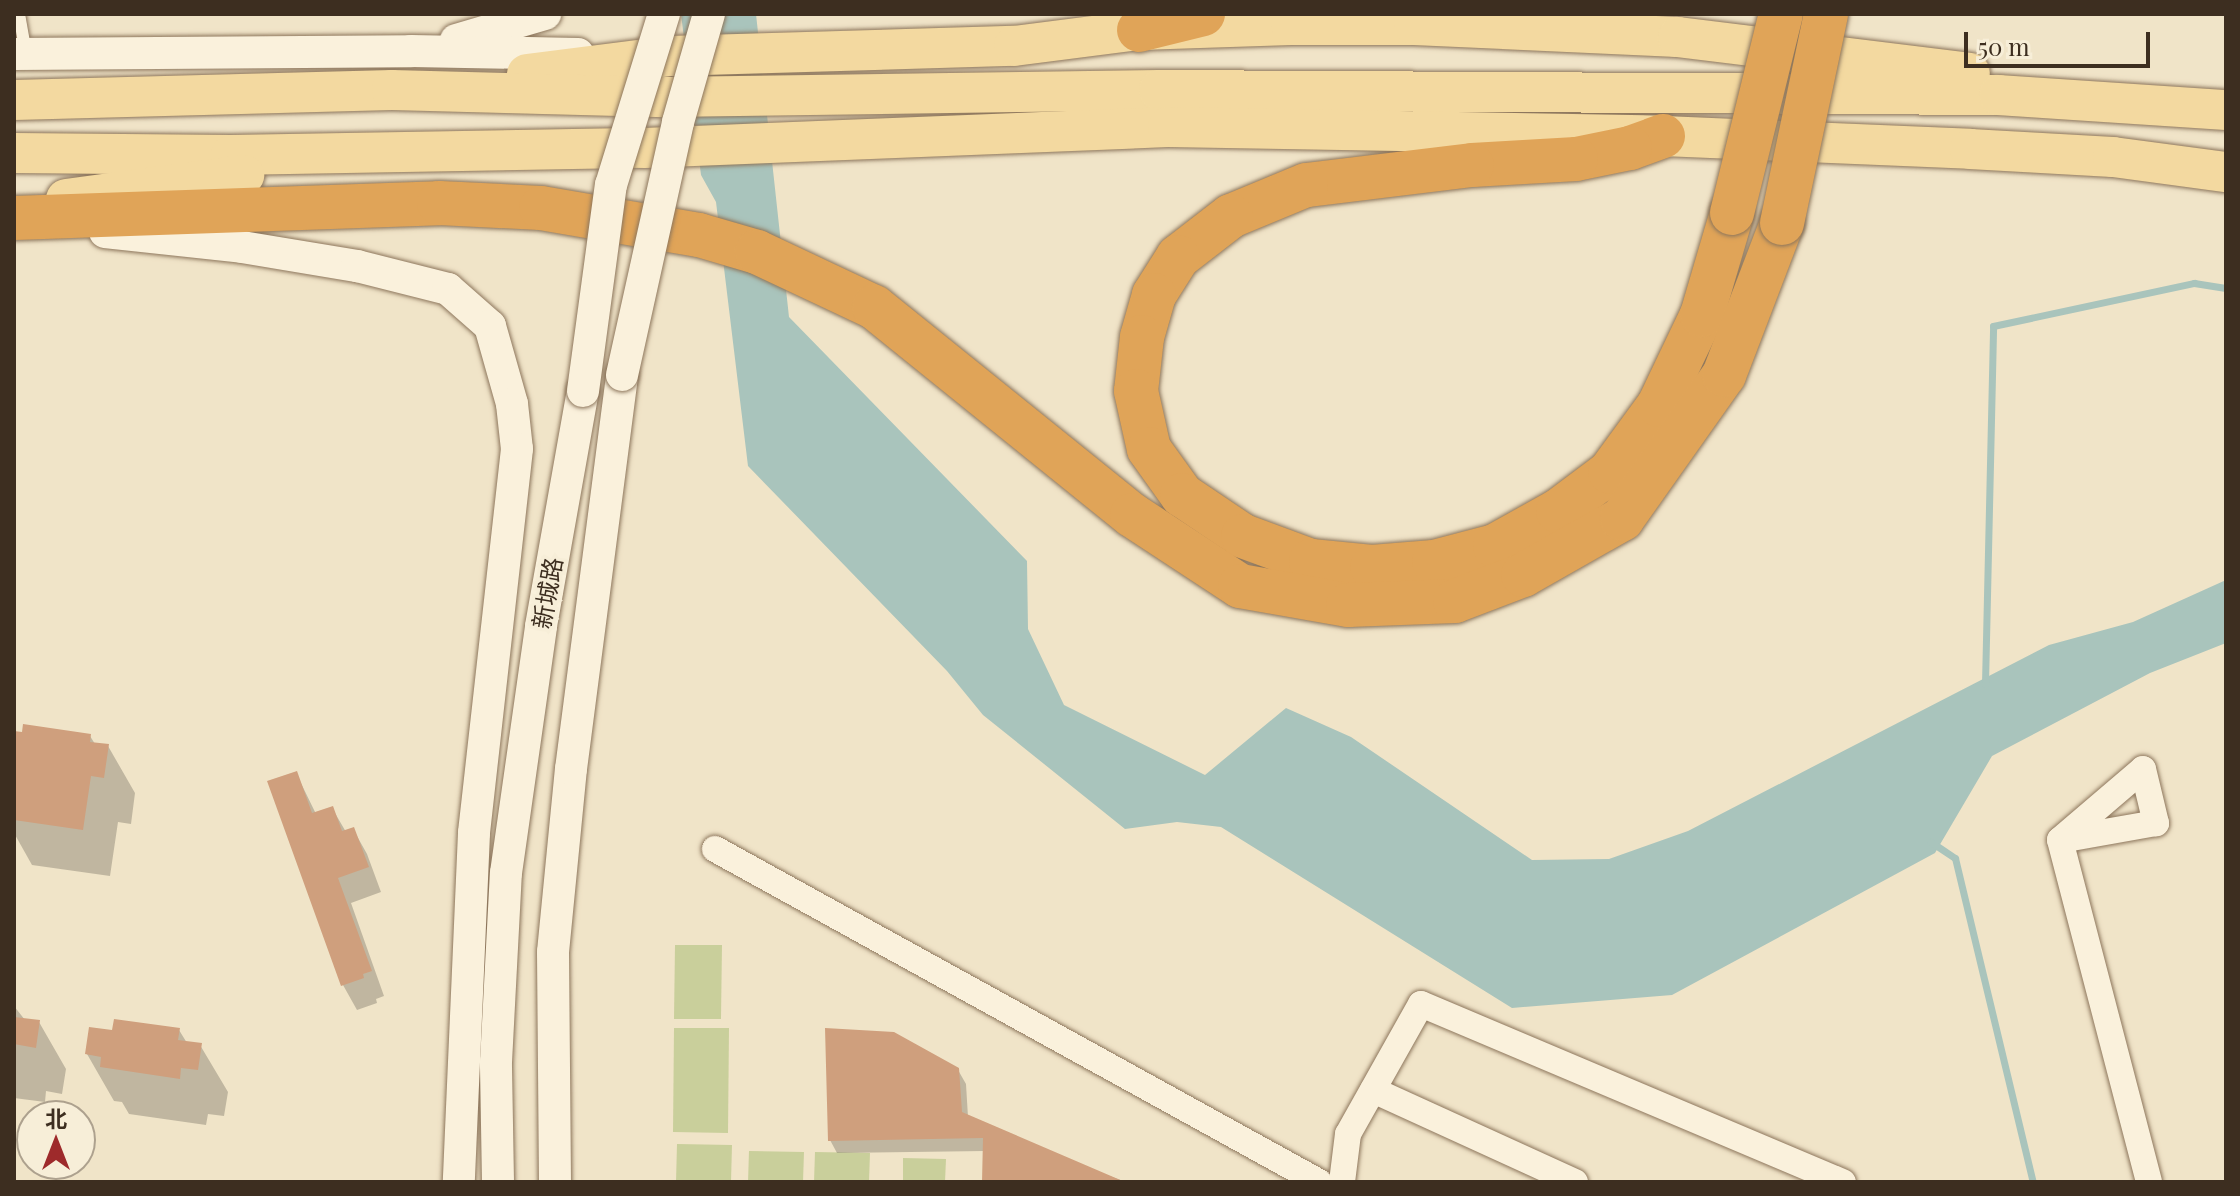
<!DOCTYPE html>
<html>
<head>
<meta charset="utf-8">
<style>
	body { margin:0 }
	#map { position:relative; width:2240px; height:1196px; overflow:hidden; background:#f0e4c8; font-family:"Playfair Display","Noto Sans SC",serif }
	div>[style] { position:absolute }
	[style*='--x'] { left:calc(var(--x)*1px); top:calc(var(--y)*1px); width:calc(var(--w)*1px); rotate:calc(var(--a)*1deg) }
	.green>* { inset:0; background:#c9cf9b }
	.water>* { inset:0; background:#a9c4bc }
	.shadow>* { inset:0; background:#0003 }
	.stream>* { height:7px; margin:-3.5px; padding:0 3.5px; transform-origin:3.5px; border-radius:3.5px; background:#a9c4bc }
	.building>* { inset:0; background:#cf9f7d }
	.roads { filter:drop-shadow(0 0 2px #8d765c) drop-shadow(0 0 2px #8d765c) }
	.service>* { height:12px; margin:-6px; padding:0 6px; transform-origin:6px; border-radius:6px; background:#faf1dc }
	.minor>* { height:26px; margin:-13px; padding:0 13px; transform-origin:13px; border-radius:13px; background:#faf1dc }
	.tertiary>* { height:32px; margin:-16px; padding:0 16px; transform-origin:16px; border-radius:16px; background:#faf1dc }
	.primary>* { height:40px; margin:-20px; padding:0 20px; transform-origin:20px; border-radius:20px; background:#f3d9a0 }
	.motorway>* { height:44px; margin:-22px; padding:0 22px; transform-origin:22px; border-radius:22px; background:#e0a458 }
	.bridges { filter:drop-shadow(0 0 2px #8d765c) drop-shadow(0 0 2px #8d765c) }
	.tertiary-bridge>* { height:32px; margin:-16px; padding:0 16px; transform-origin:16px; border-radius:16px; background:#faf1dc }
	.motorway-bridge>* { height:44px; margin:-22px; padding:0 22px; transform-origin:22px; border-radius:22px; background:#e0a458 }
	span { translate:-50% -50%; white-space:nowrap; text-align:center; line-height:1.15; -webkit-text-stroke:7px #f7eed8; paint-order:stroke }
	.street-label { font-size:24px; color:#3d2e20 }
	.frame { position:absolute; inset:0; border:16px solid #3d2e20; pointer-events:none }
	.north { position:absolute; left:16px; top:1100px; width:80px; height:80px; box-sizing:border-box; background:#f7eed8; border:2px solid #ada18e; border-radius:50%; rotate:0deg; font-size:22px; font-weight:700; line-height:32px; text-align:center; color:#3d2e20 }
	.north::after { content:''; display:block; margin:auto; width:28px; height:36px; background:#9e2a2b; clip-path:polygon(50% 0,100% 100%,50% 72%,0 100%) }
	.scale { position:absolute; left:1964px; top:32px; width:186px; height:36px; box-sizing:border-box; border:4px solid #3d2e20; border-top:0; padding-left:10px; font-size:24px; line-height:28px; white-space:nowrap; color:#3d2e20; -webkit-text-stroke:6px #f7eed8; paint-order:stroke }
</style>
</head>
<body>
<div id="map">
	<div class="green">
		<div style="clip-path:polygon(675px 945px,722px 945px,721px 1019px,674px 1019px)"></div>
		<div style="clip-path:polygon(674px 1028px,729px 1028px,728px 1133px,673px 1132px)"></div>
		<div style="clip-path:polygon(677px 1144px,732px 1145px,731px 1182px,676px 1182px)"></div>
		<div style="clip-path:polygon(749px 1151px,804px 1152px,803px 1182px,748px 1182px)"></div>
		<div style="clip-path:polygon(815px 1152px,870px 1153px,869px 1182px,814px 1182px)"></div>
		<div style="clip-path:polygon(903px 1158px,946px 1159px,945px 1182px,903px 1182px)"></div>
	</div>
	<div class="water">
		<div style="clip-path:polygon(681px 14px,756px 14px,789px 317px,1027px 561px,1028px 629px,1064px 705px,1205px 775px,1286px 708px,1351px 737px,1532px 860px,1609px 859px,1688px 831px,2049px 645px,2133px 622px,2226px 580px,2226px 643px,2150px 673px,1992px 756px,1935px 853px,1672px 995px,1512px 1008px,1221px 827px,1177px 822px,1125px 829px,983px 715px,947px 671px,748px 466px,716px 202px,701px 175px)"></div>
	</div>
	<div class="shadow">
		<div style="clip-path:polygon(14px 733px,90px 736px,95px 744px,108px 746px,135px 793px,131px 824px,118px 822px,110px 876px,32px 865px,14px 833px)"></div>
		<div style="clip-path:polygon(296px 773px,316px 814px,332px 808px,346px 832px,353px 829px,367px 854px,381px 892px,351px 903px,384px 996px,376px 999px,377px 1003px,357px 1010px,343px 985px)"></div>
		<div style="clip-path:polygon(14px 1006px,25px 1020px,39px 1022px,66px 1069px,62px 1094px,46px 1091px,45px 1102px,14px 1098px)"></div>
		<div style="clip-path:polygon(179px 1030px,187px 1043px,200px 1045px,228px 1092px,224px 1116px,208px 1114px,206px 1125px,129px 1114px,122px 1102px,114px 1101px,87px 1054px,114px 1033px)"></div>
		<div style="clip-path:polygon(958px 1070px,966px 1084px,968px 1117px,1038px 1150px,1126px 1182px,984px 1182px,985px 1151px,837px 1153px,830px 1140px)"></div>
	</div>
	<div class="stream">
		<div style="--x:1985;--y:684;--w:358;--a:-88.7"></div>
		<div style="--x:1993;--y:326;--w:206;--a:-12.1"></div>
		<div style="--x:2194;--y:283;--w:32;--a:9"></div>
		<div style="--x:1931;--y:842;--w:29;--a:34"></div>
		<div style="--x:1955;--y:858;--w:333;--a:76.5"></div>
	</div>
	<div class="building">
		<div style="clip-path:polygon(23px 724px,91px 734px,90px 742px,109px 744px,104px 778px,91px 776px,83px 830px,14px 820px,14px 731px,22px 732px)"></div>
		<div style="clip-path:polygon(297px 771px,312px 813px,333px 806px,342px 831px,354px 827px,369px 867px,338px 878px,372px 971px,363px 974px,364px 978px,341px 986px,267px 781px)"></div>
		<div style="clip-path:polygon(14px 1017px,40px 1020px,36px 1048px,14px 1044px)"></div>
		<div style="clip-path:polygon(114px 1019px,180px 1028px,178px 1040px,202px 1043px,198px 1070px,181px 1068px,180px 1079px,100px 1067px,101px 1057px,85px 1054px,89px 1027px,112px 1030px)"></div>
		<div style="clip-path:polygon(825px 1028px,894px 1032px,959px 1068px,962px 1112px,1125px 1182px,982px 1182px,983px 1138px,828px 1141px)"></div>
	</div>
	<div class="roads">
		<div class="service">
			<div style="--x:19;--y:14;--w:40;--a:80"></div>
		</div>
		<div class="minor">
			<div style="--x:2143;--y:769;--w:56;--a:76.5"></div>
			<div style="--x:2156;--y:823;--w:97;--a:170"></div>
			<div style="--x:2060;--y:840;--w:109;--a:-40.5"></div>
			<div style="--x:2060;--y:840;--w:353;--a:75.4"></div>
			<div style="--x:715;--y:849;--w:690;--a:28.87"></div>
			<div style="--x:1373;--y:1090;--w:222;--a:24.5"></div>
			<div style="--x:1342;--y:1182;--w:48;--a:-82.9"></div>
			<div style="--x:1348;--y:1134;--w:149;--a:-60.7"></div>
			<div style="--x:1421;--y:1004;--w:458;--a:22.9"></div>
		</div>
		<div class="tertiary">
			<div style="--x:456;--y:40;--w:93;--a:-16.3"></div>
			<div style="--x:14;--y:54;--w:397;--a:-0.4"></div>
			<div style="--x:411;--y:51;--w:167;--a:1"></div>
			<div style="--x:105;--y:232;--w:138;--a:6.2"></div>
			<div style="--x:242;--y:247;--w:117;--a:9.4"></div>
			<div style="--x:357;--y:266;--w:94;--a:14.2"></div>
			<div style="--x:448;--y:289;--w:56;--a:41.4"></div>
			<div style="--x:490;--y:326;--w:81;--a:74.2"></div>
			<div style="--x:512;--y:404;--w:45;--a:83.7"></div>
			<div style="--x:517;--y:449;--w:386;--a:96.4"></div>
			<div style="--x:474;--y:833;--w:349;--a:92.5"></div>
			<div style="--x:498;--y:1182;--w:120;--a:-91"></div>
			<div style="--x:496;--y:1062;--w:189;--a:-87"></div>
			<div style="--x:506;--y:873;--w:249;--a:-81.9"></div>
			<div style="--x:541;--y:626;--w:239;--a:-79.9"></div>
			<div style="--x:555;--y:1182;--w:230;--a:-90.5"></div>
			<div style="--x:553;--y:952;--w:184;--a:-84.4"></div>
			<div style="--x:571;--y:769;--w:397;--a:-82.6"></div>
		</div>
		<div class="primary">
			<div style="--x:527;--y:74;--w:143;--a:-7.2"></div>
			<div style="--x:669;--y:56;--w:345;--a:-1.7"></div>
			<div style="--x:1014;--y:46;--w:126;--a:-7.3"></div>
			<div style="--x:1139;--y:30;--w:152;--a:-1.9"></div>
			<div style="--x:1291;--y:25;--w:123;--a:0"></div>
			<div style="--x:1414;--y:25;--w:264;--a:2.6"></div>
			<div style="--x:1678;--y:37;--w:294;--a:7"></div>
			<div style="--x:14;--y:100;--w:378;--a:-1.5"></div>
			<div style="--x:392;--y:90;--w:274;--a:1.5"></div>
			<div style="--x:666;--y:97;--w:493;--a:-0.8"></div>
			<div style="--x:1159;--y:90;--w:840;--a:0.34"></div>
			<div style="--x:1999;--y:95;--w:227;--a:3.8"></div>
			<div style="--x:14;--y:153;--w:217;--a:0.5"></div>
			<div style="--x:231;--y:155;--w:413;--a:-1"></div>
			<div style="--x:644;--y:148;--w:524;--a:-2.29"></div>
			<div style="--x:1168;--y:127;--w:495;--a:1"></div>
			<div style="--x:1663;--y:136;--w:307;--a:2.4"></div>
			<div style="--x:1970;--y:149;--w:143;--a:3.2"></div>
			<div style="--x:2113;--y:157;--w:114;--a:7.6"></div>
			<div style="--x:66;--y:199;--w:180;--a:-7.7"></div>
		</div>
		<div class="motorway">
			<div style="--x:1139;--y:30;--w:66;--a:-14"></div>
			<div style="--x:1663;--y:136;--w:35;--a:160"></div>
			<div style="--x:1630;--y:148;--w:55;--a:168.5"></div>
			<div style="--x:1576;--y:159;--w:104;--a:176.7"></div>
			<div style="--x:1472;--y:165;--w:167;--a:173.1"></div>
			<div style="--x:1306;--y:185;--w:81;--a:157.5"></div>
			<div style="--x:1231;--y:216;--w:67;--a:142.3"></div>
			<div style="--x:1178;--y:257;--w:45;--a:122.3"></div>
			<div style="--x:1154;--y:295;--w:44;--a:105.9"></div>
			<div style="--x:1142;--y:337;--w:54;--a:96.3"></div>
			<div style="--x:1136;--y:391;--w:59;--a:77.4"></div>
			<div style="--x:1149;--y:449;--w:57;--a:54.3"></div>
			<div style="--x:1182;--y:495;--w:73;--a:33.9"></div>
			<div style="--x:1243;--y:536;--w:72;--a:20.2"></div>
			<div style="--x:1311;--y:561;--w:61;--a:5.6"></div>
			<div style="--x:1372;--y:567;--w:62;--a:-4.6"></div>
			<div style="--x:1434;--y:562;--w:63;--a:-14.7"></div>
			<div style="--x:1495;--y:546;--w:72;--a:-29.1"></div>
			<div style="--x:1558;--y:511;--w:65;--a:-36.9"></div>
			<div style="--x:1610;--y:472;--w:83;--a:-53.8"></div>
			<div style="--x:1659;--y:405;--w:100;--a:-64.5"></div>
			<div style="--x:1702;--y:315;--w:106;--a:-73.6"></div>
			<div style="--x:14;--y:218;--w:425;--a:-2"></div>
			<div style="--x:439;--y:203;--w:102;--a:2.8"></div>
			<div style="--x:541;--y:208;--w:160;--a:9.7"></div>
			<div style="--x:699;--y:235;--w:60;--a:16.3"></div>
			<div style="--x:757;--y:252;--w:129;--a:25.2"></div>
			<div style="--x:874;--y:307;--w:331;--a:38.9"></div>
			<div style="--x:1132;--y:515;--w:129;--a:33.3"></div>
			<div style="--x:1240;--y:586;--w:110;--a:10"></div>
			<div style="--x:1348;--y:605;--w:107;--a:-2.1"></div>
			<div style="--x:1455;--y:601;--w:73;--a:-20.9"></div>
			<div style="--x:1523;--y:575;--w:114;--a:-29.5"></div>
			<div style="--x:1622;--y:519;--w:176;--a:-54.7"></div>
			<div style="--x:1724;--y:375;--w:163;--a:-69.1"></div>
		</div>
	</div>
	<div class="bridges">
		<div class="tertiary-bridge">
			<div style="--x:622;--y:375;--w:259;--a:-77.5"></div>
			<div style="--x:678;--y:122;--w:112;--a:-74"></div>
			<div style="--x:583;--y:391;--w:208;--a:-82.3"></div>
			<div style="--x:611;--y:185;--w:179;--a:-72.8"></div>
		</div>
		<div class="motorway-bridge">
			<div style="--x:1732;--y:213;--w:205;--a:-76.2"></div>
			<div style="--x:1782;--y:223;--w:214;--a:-78.1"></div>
		</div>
	</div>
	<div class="street-label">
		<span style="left:547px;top:593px;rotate:-80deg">新城路</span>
	</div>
	<div class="frame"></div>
	<div class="north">北</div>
	<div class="scale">50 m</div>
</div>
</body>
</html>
